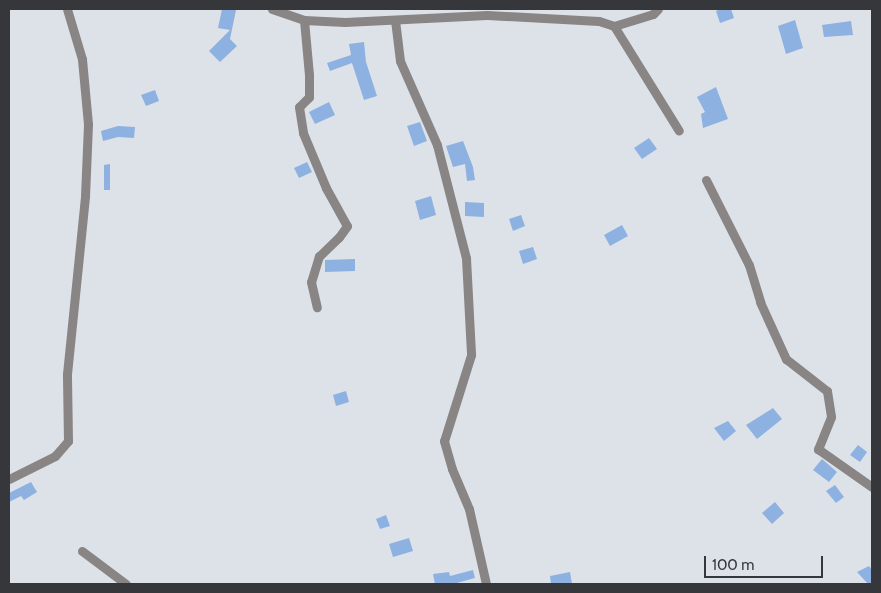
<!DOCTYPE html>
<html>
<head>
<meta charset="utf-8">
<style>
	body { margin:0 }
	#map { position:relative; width:881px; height:593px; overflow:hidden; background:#dde2e9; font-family:Cabin,sans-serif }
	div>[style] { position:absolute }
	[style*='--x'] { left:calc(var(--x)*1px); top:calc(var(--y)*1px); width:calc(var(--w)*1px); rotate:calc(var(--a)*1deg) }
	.building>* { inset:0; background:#8db1e1 }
	.minor>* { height:9px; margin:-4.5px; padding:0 4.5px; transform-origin:4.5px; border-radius:4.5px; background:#898584 }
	span { translate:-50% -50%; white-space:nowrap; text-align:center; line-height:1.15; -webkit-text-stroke:4.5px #dde2e9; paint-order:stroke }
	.frame { position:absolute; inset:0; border:10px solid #35373a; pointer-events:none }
	.scale { position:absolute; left:704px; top:556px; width:119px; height:22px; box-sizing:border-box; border:2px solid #35373a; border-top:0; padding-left:6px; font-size:15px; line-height:18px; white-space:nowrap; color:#35373a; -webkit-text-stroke:4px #dde2e9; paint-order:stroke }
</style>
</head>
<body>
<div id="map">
	<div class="building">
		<div style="clip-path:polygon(222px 9px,236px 10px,230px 39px,237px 46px,220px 62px,209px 51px,230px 30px,218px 28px)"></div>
		<div style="clip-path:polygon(721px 9px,731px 9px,734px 18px,720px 23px,716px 11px)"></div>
		<div style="clip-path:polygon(795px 20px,803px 48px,786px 54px,778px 26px)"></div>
		<div style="clip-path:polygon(851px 21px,853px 35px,824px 37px,822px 25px)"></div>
		<div style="clip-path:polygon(364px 42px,366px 62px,377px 96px,364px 100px,352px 63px,330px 71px,327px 63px,351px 55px,349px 44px)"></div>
		<div style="clip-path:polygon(716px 87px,728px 119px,703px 128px,701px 114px,705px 112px,697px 97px)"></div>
		<div style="clip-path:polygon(155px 90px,159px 101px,146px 106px,141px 95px)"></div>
		<div style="clip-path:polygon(329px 102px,335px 115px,315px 124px,309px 112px)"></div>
		<div style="clip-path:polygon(420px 122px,427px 141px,414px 146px,407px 126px)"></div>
		<div style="clip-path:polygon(118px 126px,135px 127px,134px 138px,118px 137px,103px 141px,101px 131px)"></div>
		<div style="clip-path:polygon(649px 138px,657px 149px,642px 159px,634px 148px)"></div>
		<div style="clip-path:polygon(463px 141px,473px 167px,475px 180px,467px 181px,465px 164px,453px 167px,446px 146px)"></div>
		<div style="clip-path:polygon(307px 162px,312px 172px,299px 178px,294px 168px)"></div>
		<div style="clip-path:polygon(110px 164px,110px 190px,104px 190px,104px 165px)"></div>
		<div style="clip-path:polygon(431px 196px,436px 215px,420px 220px,415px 201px)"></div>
		<div style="clip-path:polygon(465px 202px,484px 203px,484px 217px,465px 216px)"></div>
		<div style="clip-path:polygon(521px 215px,525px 226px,513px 231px,509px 219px)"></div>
		<div style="clip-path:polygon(622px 225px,628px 236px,610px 246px,604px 235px)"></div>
		<div style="clip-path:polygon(533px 247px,537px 259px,523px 264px,519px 251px)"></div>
		<div style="clip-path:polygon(355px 259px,355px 271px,325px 272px,325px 260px)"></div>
		<div style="clip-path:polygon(346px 391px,349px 402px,336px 406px,333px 395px)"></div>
		<div style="clip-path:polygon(773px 408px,782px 419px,757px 439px,746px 425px)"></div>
		<div style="clip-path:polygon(728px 421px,736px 431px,724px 441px,714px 428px)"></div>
		<div style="clip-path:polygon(858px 445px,867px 452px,860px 462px,850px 455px)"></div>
		<div style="clip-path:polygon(822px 459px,837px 472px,829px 482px,813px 470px)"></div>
		<div style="clip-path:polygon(31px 482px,37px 492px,24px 500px,21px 496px,9px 502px,9px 493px)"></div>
		<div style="clip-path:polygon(835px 485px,844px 497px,836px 503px,826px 491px)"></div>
		<div style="clip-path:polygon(775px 502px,784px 513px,772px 524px,762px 513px)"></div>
		<div style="clip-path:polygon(386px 515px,390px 526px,380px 529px,376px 519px)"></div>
		<div style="clip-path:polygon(409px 538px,413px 551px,393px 557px,389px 544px)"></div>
		<div style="clip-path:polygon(869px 566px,872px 570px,872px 584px,868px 584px,857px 572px)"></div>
		<div style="clip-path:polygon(473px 570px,475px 578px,453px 584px,435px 584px,433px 574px,449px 572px,450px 576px)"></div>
		<div style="clip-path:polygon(570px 572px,572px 584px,551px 584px,550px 576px)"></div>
	</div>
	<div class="minor">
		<div style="--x:272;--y:9;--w:34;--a:19"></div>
		<div style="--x:304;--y:20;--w:41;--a:2.8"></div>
		<div style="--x:345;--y:22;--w:142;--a:-2.8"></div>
		<div style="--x:487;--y:15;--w:112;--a:3.1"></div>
		<div style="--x:599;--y:21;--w:16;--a:18"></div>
		<div style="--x:614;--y:26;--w:41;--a:-17.1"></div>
		<div style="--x:653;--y:14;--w:7;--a:-45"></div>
		<div style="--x:304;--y:20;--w:55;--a:84.8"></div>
		<div style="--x:309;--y:75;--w:22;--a:90"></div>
		<div style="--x:309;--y:97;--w:14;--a:135"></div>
		<div style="--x:299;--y:107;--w:26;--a:81"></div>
		<div style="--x:303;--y:133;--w:60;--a:67.3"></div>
		<div style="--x:326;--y:188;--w:43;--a:61.1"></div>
		<div style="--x:347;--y:226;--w:14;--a:126"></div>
		<div style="--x:339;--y:237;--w:28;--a:136"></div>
		<div style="--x:319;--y:256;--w:27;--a:107"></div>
		<div style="--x:311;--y:282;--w:26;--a:77"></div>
		<div style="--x:395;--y:20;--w:41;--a:83"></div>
		<div style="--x:400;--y:61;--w:92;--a:66.2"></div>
		<div style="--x:437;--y:145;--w:117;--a:75.6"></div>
		<div style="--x:466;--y:258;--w:97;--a:87"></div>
		<div style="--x:471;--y:355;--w:90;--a:107.4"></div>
		<div style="--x:444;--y:441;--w:29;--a:74"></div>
		<div style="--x:452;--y:469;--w:43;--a:67"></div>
		<div style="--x:469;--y:509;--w:77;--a:77.2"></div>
		<div style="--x:614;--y:26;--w:123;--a:58.2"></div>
		<div style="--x:706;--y:180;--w:95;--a:63.2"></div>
		<div style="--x:749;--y:265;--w:39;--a:73"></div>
		<div style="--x:760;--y:302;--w:63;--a:65.5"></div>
		<div style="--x:786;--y:359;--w:52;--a:38"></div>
		<div style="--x:827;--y:391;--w:26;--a:81"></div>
		<div style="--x:831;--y:417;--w:35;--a:112"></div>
		<div style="--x:818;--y:449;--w:66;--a:35.1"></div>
		<div style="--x:9;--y:479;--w:51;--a:-26.6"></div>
		<div style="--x:55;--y:456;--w:20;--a:-49"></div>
		<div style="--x:68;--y:441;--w:67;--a:-90.9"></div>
		<div style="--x:67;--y:374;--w:179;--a:-84.2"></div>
		<div style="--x:85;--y:196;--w:72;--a:-87.6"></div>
		<div style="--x:88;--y:124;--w:65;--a:-95.3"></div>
		<div style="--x:82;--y:59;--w:52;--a:-106.7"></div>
		<div style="--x:82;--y:551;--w:55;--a:36.9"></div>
	</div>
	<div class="frame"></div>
	<div class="scale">100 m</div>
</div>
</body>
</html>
